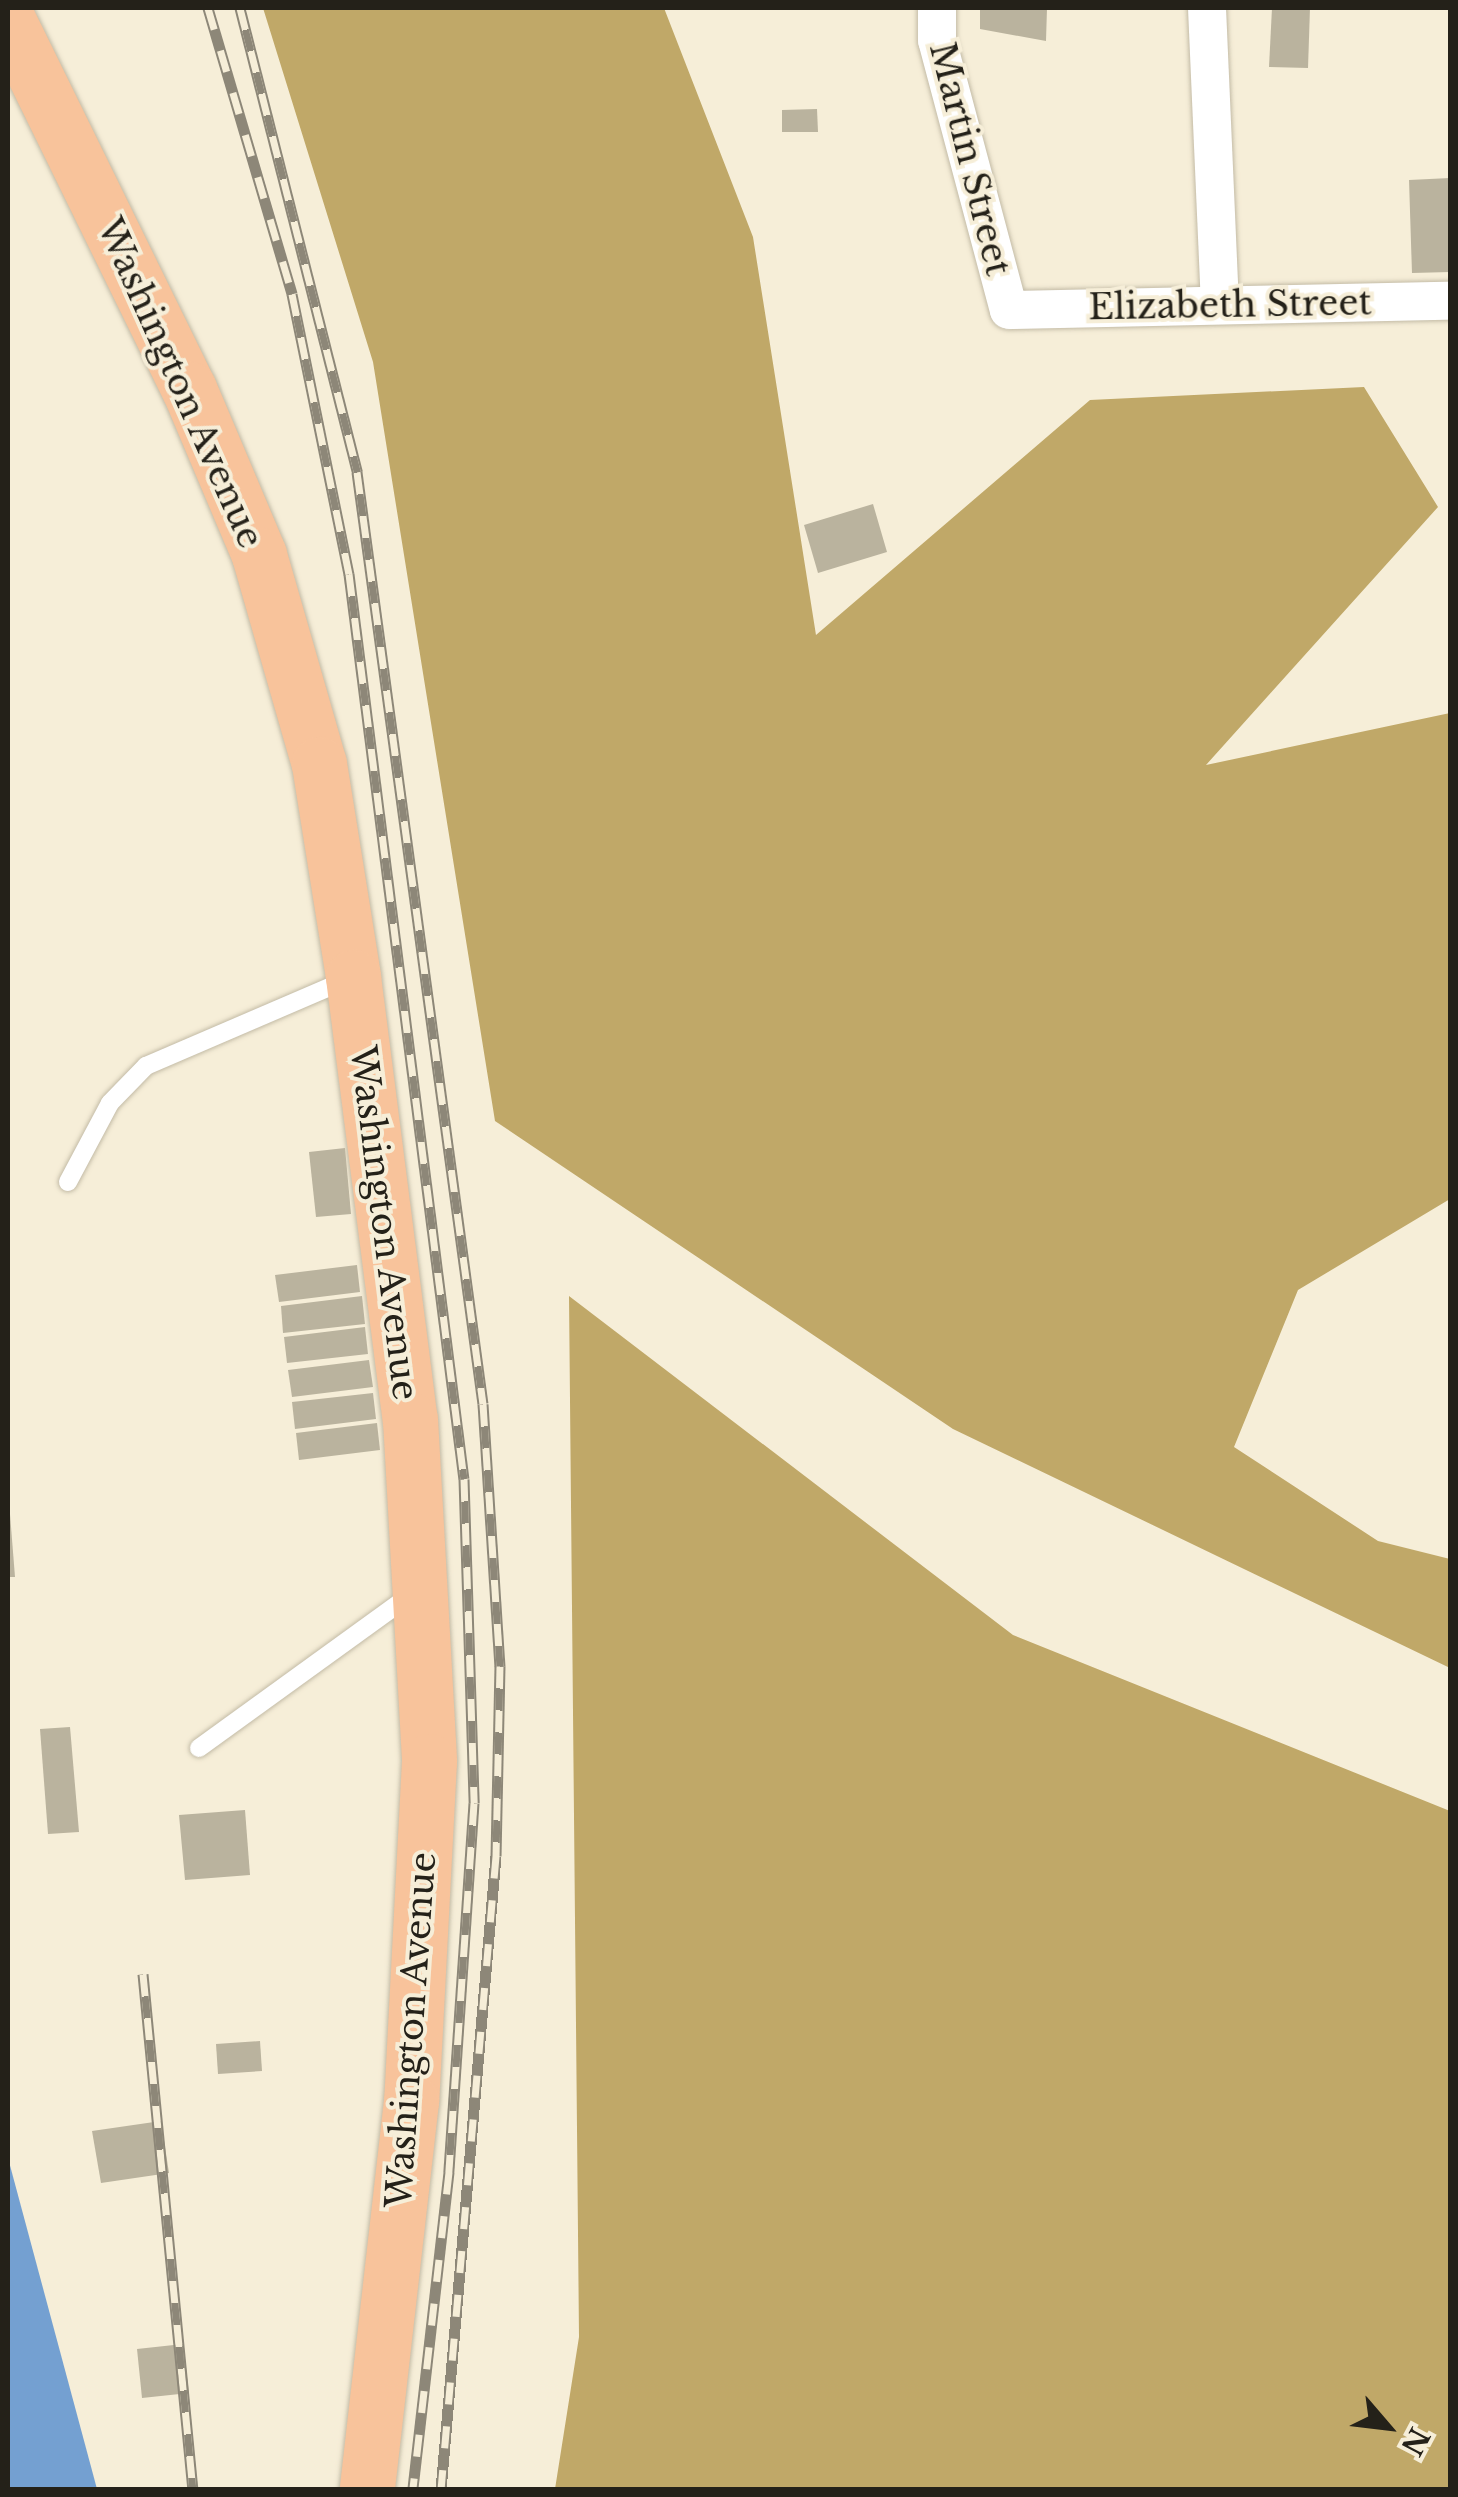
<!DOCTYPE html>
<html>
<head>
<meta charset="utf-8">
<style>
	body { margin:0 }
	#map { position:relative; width:1458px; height:2497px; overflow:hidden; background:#f6eed8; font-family:"Libre Baskerville",serif }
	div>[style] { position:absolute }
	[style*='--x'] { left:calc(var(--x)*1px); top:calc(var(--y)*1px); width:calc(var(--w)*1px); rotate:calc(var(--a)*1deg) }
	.forest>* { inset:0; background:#c0a868 }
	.water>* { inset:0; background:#74a0d1 }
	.building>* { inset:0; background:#bab39e }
	.roads { filter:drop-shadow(0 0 2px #c3bba6) drop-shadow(0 0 2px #c3bba6) }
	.service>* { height:18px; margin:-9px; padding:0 9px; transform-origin:9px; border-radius:9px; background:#fff }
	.minor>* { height:38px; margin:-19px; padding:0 19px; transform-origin:19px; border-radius:19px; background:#fff }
	.primary>* { height:55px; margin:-27.5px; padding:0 27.5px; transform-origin:27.5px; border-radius:27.5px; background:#f8c39b }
	.rail>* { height:11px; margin-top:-5.5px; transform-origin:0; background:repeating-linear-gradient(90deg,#f6eed8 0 22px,#8d8778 0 44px); box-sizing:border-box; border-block:2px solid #8d8778 }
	span { translate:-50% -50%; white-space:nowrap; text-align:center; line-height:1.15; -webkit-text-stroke:8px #f6eed8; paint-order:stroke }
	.street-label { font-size:35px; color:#242119 }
	.frame { position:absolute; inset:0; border:10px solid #242119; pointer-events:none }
	.north { position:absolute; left:1338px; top:2377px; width:100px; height:100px; -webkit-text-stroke:8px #f6eed8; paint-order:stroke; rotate:118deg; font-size:28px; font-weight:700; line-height:40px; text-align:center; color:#242119 }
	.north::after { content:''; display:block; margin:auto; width:35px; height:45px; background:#242119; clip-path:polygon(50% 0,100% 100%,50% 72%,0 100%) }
</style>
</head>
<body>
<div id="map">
	<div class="forest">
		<div style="clip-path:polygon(263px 8px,664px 8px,753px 237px,816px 635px,1090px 400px,1364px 387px,1438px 507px,1206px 765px,1450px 713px,1450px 1199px,1298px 1290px,1234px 1447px,1378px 1541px,1450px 1559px,1450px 1668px,953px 1429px,495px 1121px,373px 362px)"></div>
		<div style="clip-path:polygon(569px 1296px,1013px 1635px,1450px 1811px,1450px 2489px,555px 2489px,579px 2337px)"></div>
	</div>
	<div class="water">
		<div style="clip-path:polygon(8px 2158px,97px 2489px,8px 2489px)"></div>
	</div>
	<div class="building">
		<div style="clip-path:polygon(980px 8px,1047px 8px,1046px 41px,980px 29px)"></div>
		<div style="clip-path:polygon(1272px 8px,1310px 8px,1308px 68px,1269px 67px)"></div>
		<div style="clip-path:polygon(817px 109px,818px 132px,782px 132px,782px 110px)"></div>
		<div style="clip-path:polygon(1450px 178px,1450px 272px,1412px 273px,1409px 180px)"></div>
		<div style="clip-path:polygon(873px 504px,887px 552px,818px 573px,804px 525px)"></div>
		<div style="clip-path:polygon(345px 1148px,351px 1214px,316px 1217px,309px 1152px)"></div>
		<div style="clip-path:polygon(357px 1265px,360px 1292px,279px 1302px,275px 1275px)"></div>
		<div style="clip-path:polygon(362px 1296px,365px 1324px,283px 1333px,281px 1306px)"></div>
		<div style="clip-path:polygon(365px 1327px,368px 1354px,287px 1363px,284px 1337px)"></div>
		<div style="clip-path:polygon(369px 1360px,373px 1387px,292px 1397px,288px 1370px)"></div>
		<div style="clip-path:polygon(373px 1393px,376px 1419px,295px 1429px,292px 1402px)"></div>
		<div style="clip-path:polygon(377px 1423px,380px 1450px,299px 1460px,296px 1433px)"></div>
		<div style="clip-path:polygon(8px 1489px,15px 1577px,8px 1577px)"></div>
		<div style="clip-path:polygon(70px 1727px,79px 1832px,48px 1834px,40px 1729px)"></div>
		<div style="clip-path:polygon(245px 1810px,250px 1875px,185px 1880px,179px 1815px)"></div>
		<div style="clip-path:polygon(260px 2041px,262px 2071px,218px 2074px,216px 2044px)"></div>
		<div style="clip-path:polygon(161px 2121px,169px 2173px,101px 2183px,92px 2131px)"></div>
		<div style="clip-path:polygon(183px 2344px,189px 2393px,142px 2398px,137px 2349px)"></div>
	</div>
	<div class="roads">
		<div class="service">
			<div style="--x:68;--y:1182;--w:89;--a:-62"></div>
			<div style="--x:110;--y:1103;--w:52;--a:-45.8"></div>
			<div style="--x:146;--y:1066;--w:220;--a:-23.3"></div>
			<div style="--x:199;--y:1748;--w:259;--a:-35.9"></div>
		</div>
		<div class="minor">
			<div style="--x:937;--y:8;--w:32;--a:90"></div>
			<div style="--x:937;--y:40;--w:279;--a:75.1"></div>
			<div style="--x:1009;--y:310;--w:441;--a:-1.2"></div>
			<div style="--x:1207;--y:8;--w:296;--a:87.5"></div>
		</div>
		<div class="primary">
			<div style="--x:8;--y:20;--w:411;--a:63.9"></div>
			<div style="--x:189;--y:389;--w:180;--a:67.1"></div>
			<div style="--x:259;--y:555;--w:217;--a:74"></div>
			<div style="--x:319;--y:764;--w:216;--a:80.9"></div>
			<div style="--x:353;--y:977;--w:446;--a:82.7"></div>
			<div style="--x:410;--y:1419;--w:343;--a:86.8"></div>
			<div style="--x:429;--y:1761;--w:340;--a:93"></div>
			<div style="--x:411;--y:2101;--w:391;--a:96.5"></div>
		</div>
	</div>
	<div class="rail">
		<div style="--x:208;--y:8;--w:298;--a:73.6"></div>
		<div style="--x:292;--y:294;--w:286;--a:78.5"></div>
		<div style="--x:349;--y:574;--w:912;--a:82.76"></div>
		<div style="--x:464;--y:1479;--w:324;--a:88.2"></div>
		<div style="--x:474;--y:1803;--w:370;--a:93.9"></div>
		<div style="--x:449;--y:2172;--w:320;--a:96.5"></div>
		<div style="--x:240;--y:8;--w:479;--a:75.8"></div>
		<div style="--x:357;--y:472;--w:940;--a:82.3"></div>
		<div style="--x:483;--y:1404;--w:263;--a:86.3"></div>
		<div style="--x:500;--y:1666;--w:190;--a:91.2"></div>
		<div style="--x:496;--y:1856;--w:636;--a:94.96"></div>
		<div style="--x:143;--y:1974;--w:518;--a:84.47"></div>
	</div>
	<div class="street-label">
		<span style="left:970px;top:159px;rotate:76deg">Martin Street</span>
		<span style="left:1230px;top:305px;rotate:-1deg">Elizabeth Street</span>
		<span style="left:180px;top:383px;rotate:66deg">Washington Avenue</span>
		<span style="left:384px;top:1223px;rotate:83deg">Washington Avenue</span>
		<span style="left:411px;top:2030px;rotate:-86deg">Washington Avenue</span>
	</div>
	<div class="frame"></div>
	<div class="north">N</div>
</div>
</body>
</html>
